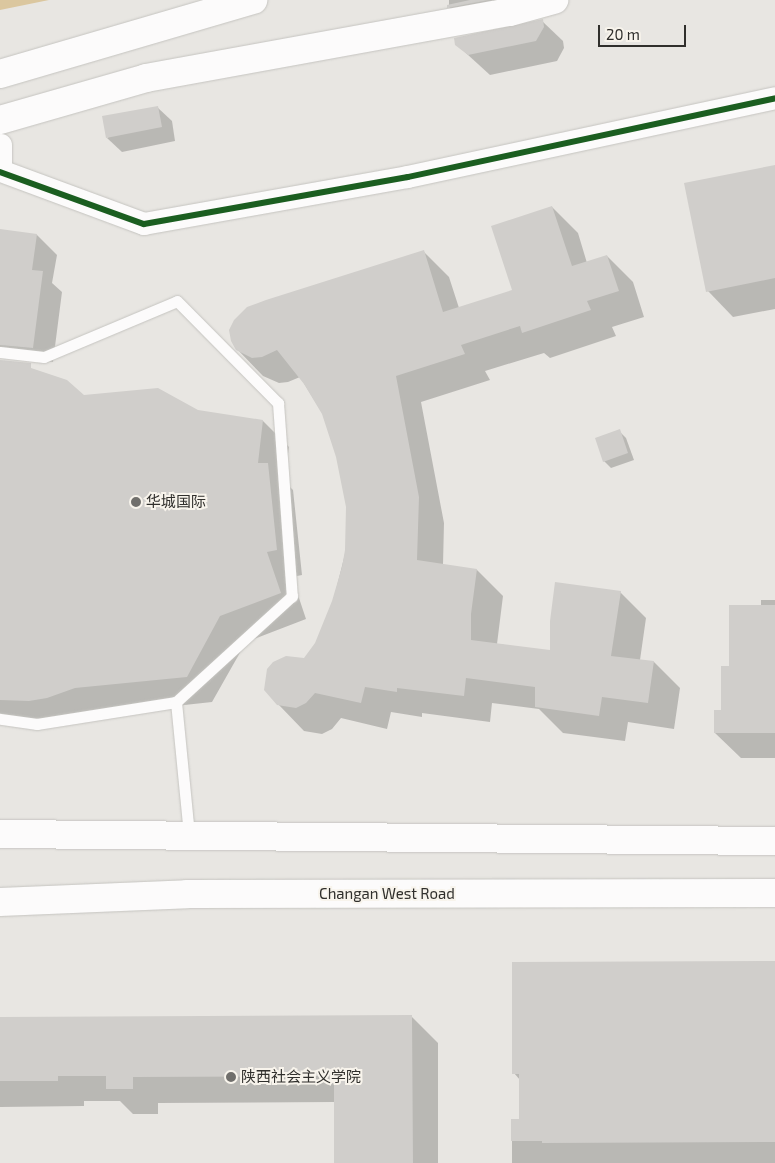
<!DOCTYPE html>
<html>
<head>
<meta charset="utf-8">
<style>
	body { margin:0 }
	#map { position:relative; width:775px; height:1163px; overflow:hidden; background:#e8e6e2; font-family:"Exo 2","Noto Sans SC",sans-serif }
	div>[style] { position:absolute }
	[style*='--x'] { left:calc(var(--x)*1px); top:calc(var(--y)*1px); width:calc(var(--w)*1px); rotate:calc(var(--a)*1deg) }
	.forest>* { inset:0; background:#dbc79f }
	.shadow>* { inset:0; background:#0003 }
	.building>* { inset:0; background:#d0cecb }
	.roads { filter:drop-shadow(0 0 1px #c5c4c0) drop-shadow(0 0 1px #c5c4c0) }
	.lane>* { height:11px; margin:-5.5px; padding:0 5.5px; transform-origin:5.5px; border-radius:5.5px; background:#fcfbfb }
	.street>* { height:22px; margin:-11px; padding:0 11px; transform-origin:11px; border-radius:11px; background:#fcfbfb }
	.secondary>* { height:28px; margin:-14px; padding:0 14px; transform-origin:14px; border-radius:14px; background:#fcfbfb }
	.primary>* { height:28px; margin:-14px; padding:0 14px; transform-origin:14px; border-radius:14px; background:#fcfbfb }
	.highway>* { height:28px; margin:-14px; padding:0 14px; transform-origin:14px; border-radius:14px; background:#fcfbfb }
	.cycleway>* { height:6px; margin:-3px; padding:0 3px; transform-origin:3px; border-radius:3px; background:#1b5e20 }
	.dots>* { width:14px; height:14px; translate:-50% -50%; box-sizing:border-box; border:2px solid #f8f4ec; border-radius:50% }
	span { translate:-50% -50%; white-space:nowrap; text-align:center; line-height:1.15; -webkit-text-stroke:4px #f8f4ec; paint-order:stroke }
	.poi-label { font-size:15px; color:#302f2c }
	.left { translate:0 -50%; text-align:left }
	.street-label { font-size:15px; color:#302f2c }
	.scale { position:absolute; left:598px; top:25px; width:88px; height:22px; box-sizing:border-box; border:2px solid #302f2c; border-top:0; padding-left:6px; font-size:15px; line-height:18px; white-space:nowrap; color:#302f2c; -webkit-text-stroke:4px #f8f4ec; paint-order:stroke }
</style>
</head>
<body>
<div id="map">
	<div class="forest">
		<div style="clip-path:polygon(0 0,49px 0,0 10px)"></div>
	</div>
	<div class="shadow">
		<div style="clip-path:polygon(449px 0,554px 0,468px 26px,449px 7px)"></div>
		<div style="clip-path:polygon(542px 21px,563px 41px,564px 48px,557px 61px,490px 75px,456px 44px)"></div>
		<div style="clip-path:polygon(157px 107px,172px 121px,175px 141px,122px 152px,107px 138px)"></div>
		<div style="clip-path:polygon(775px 166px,775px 309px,733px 317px,708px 291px)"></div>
		<div style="clip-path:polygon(552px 207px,578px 233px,587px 263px,607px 256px,633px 282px,644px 317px,612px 327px,616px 336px,550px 358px,544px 353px,485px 371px,490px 380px,421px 402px,444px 523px,443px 565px,477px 570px,503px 596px,497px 644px,551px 651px,620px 592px,646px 618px,640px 660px,654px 662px,680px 688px,674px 729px,628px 722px,625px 741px,563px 733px,539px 709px,492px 703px,490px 722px,422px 713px,422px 717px,391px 712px,387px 729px,341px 718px,332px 729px,322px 734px,304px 731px,278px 704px,316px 643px,333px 602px,346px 550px,347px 507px,338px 456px,323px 414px,300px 377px,288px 382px,279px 383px,263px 376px,237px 349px,423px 251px,449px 277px,459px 308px,513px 291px)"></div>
		<div style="clip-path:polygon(0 230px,37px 235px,57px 255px,52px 283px,62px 292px,53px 362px,0 355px)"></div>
		<div style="clip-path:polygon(0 373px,84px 397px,263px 421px,289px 447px,284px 481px,293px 490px,302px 575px,292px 577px,306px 619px,246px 642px,212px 702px,102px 714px,74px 724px,55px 727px,0 724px)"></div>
		<div style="clip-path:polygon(619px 431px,626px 438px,634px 460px,611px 468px,604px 461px)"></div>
		<div style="clip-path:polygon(761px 600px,775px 600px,775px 758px,741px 758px,715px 733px,722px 711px,730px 667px,761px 607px)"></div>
		<div style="clip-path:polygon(775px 962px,775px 1163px,512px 1163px,512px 1120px,520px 1120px,520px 1080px,514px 1073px)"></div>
		<div style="clip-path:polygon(412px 1017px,438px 1043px,438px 1163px,335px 1163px,335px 1102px,158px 1103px,158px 1114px,133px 1114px,120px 1101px,84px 1101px,84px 1106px,0 1107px,0 1018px)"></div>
	</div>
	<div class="building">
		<div style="clip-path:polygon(470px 0,489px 0,447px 8px,447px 5px)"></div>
		<div style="clip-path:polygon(543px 19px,544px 27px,536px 41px,468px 55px,455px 45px,454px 38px)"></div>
		<div style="clip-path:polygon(158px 106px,162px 127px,106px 138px,102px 116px)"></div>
		<div style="clip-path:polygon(775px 165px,775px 278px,706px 292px,684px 183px)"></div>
		<div style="clip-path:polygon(552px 206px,572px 266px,607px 255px,619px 291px,587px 301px,591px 310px,522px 333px,520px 326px,461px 345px,465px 354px,396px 376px,419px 497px,417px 560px,477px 569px,471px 614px,471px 640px,550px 650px,550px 621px,555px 582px,621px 591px,611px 656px,654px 661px,648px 703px,602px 697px,599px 716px,535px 707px,535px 687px,466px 678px,464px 696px,397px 688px,397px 692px,365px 687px,361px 703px,315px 693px,306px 703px,296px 708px,277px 705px,264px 690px,267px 669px,273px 662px,286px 656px,304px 658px,315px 643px,332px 601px,342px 567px,345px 550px,346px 507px,336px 457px,322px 414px,304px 384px,277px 350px,262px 357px,252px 358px,236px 350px,231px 341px,229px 330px,234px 320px,247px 307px,266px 300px,424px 250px,443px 312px,512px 290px,491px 226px)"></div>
		<div style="clip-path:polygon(0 229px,37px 234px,32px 270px,43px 271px,33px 348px,0 345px)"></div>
		<div style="clip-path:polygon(0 360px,31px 363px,31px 368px,67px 380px,84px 395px,158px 388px,198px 410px,263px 420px,258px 463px,268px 463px,277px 550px,267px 552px,281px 593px,220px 616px,187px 677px,75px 688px,47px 698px,29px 701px,0 700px)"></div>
		<div style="clip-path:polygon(620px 429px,628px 453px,603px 462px,595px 438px)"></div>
		<div style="clip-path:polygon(729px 605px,775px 605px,775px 733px,714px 733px,714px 710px,721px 710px,721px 666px,729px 666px)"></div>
		<div style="clip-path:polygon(775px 961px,775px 1142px,542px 1143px,542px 1141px,511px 1141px,511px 1119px,519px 1119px,519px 1074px,512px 1074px,512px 962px)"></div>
		<div style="clip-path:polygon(412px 1015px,413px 1163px,334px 1163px,334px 1076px,133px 1077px,133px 1089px,106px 1089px,106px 1076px,58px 1076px,58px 1081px,0 1081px,0 1017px)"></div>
	</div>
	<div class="roads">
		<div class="lane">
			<div style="--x:0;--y:352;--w:44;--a:6.5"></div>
			<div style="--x:44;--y:357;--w:144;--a:-22.8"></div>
			<div style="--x:177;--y:301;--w:144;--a:45.3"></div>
			<div style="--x:278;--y:403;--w:194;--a:85.9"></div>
			<div style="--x:292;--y:596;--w:157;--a:137.6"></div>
			<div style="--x:176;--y:702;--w:141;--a:171"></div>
			<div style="--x:37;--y:724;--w:37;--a:-172"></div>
			<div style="--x:176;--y:702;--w:134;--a:84.4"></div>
		</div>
		<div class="street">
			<div style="--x:1;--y:145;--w:26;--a:90"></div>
			<div style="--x:1;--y:171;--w:153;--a:20.3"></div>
			<div style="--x:144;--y:224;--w:268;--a:-10.1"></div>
			<div style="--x:408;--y:177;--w:375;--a:-12.1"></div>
		</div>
		<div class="secondary">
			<div style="--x:0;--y:834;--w:775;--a:0.52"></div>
			<div style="--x:0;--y:902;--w:187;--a:-2.4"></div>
			<div style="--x:187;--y:894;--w:588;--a:-0.1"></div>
		</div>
		<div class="primary">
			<div style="--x:0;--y:74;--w:264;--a:-16.3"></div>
			<div style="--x:0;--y:120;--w:152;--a:-16"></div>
			<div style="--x:146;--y:78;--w:370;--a:-10.3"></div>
		</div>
		<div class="highway">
			<div style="--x:510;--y:12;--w:46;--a:-15.3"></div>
		</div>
	</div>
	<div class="cycleway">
		<div style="--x:0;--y:172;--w:153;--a:19.9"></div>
		<div style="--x:144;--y:224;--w:268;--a:-10.1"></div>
		<div style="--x:408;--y:177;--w:375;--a:-12.1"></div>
	</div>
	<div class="dots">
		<div style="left:136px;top:502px;background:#706f6c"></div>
		<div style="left:231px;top:1077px;background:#706f6c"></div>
	</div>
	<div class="poi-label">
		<span class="left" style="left:146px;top:502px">华城国际</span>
		<span class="left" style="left:241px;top:1077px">陕西社会主义学院</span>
	</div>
	<div class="street-label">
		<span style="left:387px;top:894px">Changan West Road</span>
	</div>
	<div class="scale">20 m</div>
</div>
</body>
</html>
